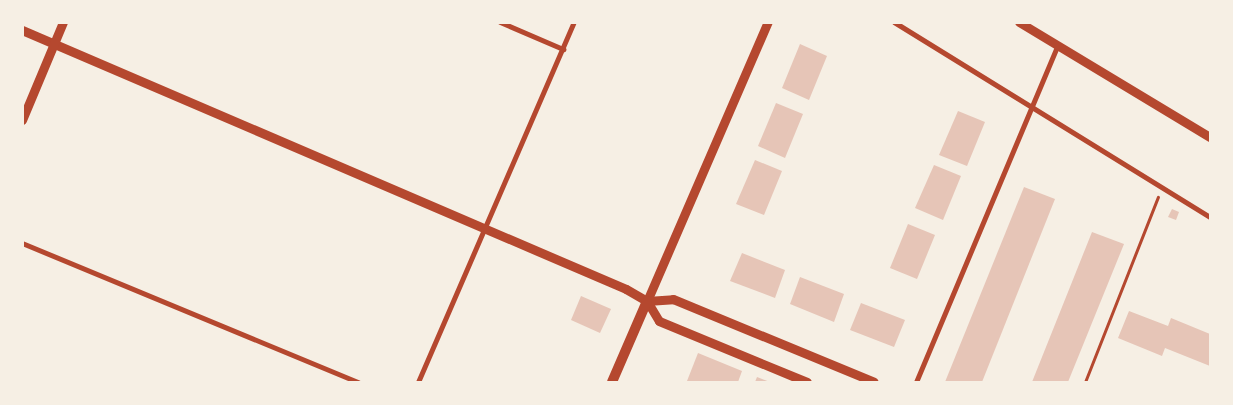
<!DOCTYPE html>
<html>
<head>
<meta charset="utf-8">
<style>
	body { margin:0 }
	#map { position:relative; width:1233px; height:405px; overflow:hidden; background:#f6efe4; font-family:"Source Sans 3",sans-serif }
	div>[style] { position:absolute }
	[style*='--x'] { left:calc(var(--x)*1px); top:calc(var(--y)*1px); width:calc(var(--w)*1px); rotate:calc(var(--a)*1deg) }
	.building>* { inset:0; background:#e6c5b7 }
	.path>* { height:3px; margin:-1.5px; padding:0 1.5px; transform-origin:1.5px; border-radius:1.5px; background:#b5482f }
	.minor>* { height:5px; margin:-2.5px; padding:0 2.5px; transform-origin:2.5px; border-radius:2.5px; background:#b5482f }
	.tertiary>* { height:9px; margin:-4.5px; padding:0 4.5px; transform-origin:4.5px; border-radius:4.5px; background:#b5482f }
	.secondary>* { height:10px; margin:-5px; padding:0 5px; transform-origin:5px; border-radius:5px; background:#b5482f }
	span { translate:-50% -50%; white-space:nowrap; text-align:center; line-height:1.15; -webkit-text-stroke:4px #f6efe4; paint-order:stroke }
	.frame { position:absolute; inset:0; border:24px solid #f6efe4; pointer-events:none }
</style>
</head>
<body>
<div id="map">
	<div class="building">
		<div style="clip-path:polygon(800px 44px,827px 56px,809px 100px,782px 88px)"></div>
		<div style="clip-path:polygon(776px 103px,803px 114px,785px 158px,758px 146px)"></div>
		<div style="clip-path:polygon(958px 111px,985px 122px,967px 166px,939px 155px)"></div>
		<div style="clip-path:polygon(755px 160px,782px 171px,764px 215px,736px 204px)"></div>
		<div style="clip-path:polygon(934px 165px,961px 176px,943px 220px,915px 208px)"></div>
		<div style="clip-path:polygon(1024px 187px,1055px 199px,982px 382px,945px 382px)"></div>
		<div style="clip-path:polygon(1172px 209px,1179px 212px,1176px 220px,1168px 217px)"></div>
		<div style="clip-path:polygon(908px 224px,935px 235px,917px 279px,890px 268px)"></div>
		<div style="clip-path:polygon(1092px 232px,1124px 244px,1068px 382px,1032px 382px)"></div>
		<div style="clip-path:polygon(742px 253px,785px 270px,775px 298px,730px 281px)"></div>
		<div style="clip-path:polygon(800px 277px,844px 294px,834px 322px,790px 304px)"></div>
		<div style="clip-path:polygon(581px 296px,611px 309px,600px 333px,571px 320px)"></div>
		<div style="clip-path:polygon(861px 303px,905px 320px,894px 347px,850px 330px)"></div>
		<div style="clip-path:polygon(1129px 311px,1168px 326px,1171px 318px,1210px 334px,1210px 366px,1165px 348px,1162px 356px,1118px 338px)"></div>
		<div style="clip-path:polygon(698px 353px,742px 371px,738px 382px,687px 381px)"></div>
		<div style="clip-path:polygon(757px 377px,770px 382px,755px 382px)"></div>
	</div>
	<div class="path">
		<div style="--x:1085;--y:382;--w:199;--a:-68.5"></div>
	</div>
	<div class="minor">
		<div style="--x:500;--y:22;--w:69;--a:23.2"></div>
		<div style="--x:894;--y:22;--w:371;--a:31.7"></div>
		<div style="--x:22;--y:243;--w:364;--a:22.5"></div>
		<div style="--x:418;--y:382;--w:392;--a:-66.6"></div>
		<div style="--x:916;--y:382;--w:364;--a:-67.2"></div>
	</div>
	<div class="tertiary">
		<div style="--x:1019;--y:22;--w:223;--a:31.1"></div>
		<div style="--x:22;--y:30;--w:657;--a:23.21"></div>
		<div style="--x:626;--y:289;--w:24;--a:30"></div>
		<div style="--x:647;--y:301;--w:23;--a:59"></div>
		<div style="--x:659;--y:321;--w:160;--a:22.4"></div>
		<div style="--x:22;--y:120;--w:106;--a:-67.3"></div>
		<div style="--x:647;--y:301;--w:304;--a:-66.6"></div>
		<div style="--x:647;--y:301;--w:26;--a:-4"></div>
		<div style="--x:673;--y:299;--w:217;--a:22.4"></div>
	</div>
	<div class="secondary">
		<div style="--x:612;--y:382;--w:88;--a:-66.6"></div>
	</div>
	<div class="frame"></div>
</div>
</body>
</html>
